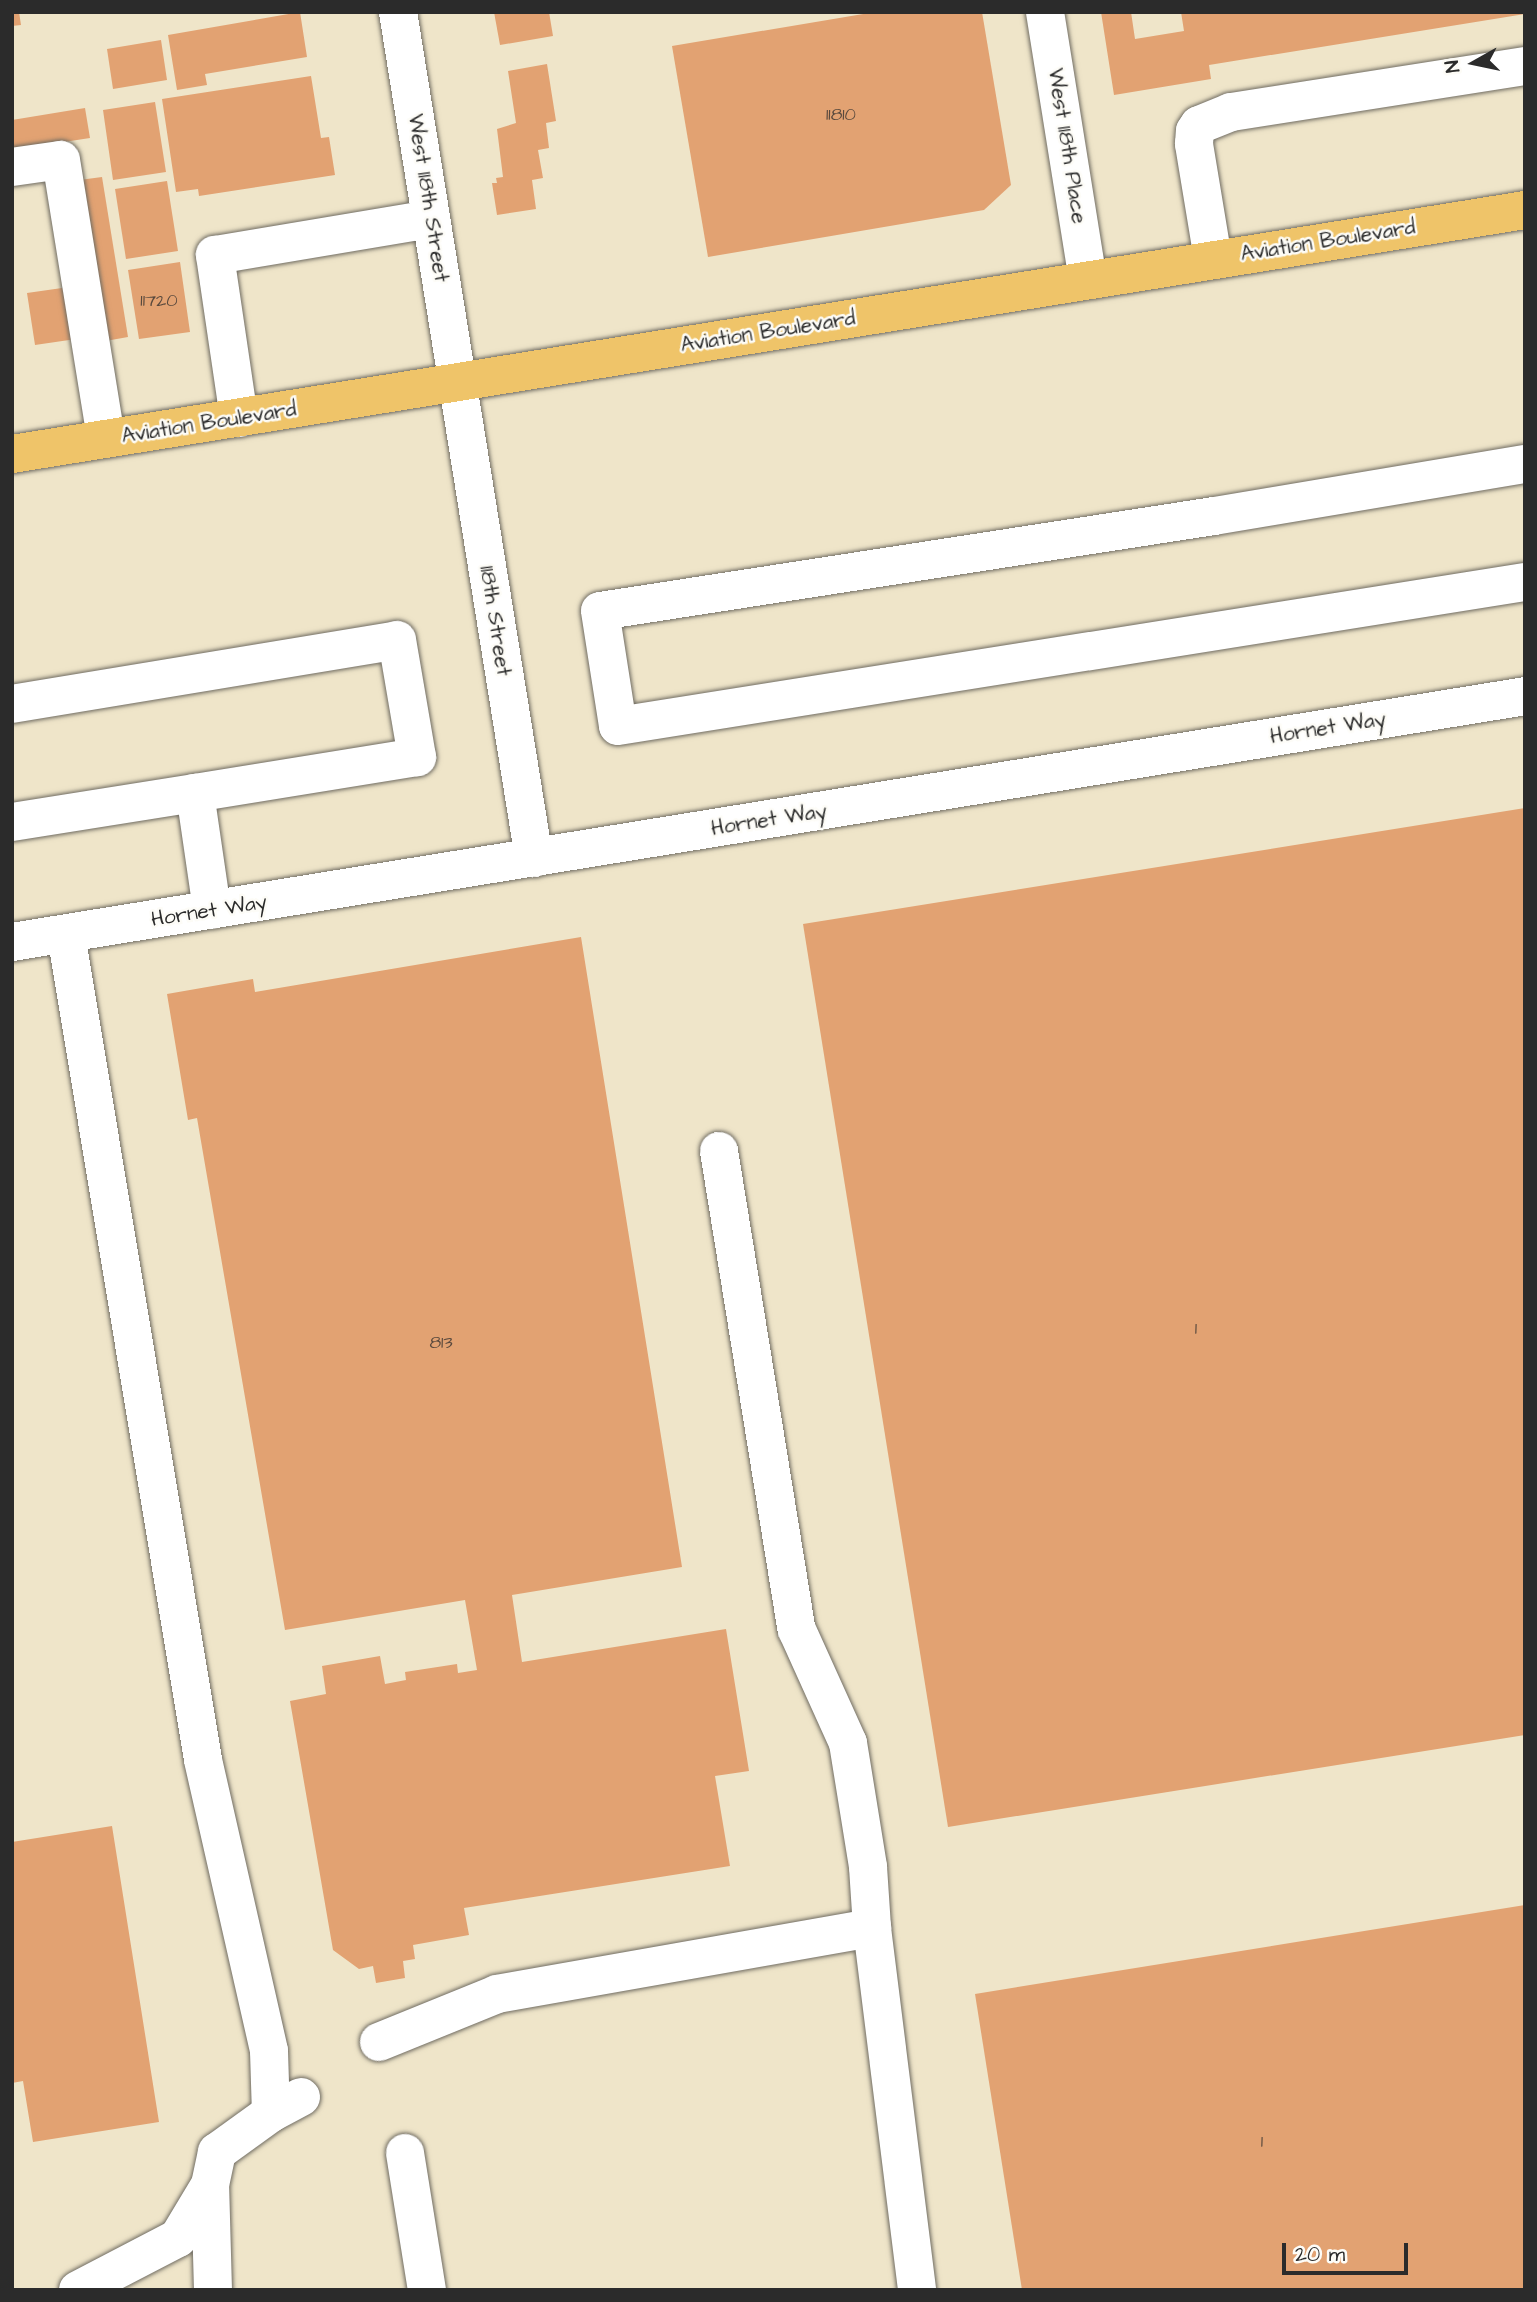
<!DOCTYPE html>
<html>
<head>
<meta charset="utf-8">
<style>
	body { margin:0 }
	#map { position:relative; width:1537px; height:2302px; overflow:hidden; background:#efe5c9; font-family:"Architects Daughter",sans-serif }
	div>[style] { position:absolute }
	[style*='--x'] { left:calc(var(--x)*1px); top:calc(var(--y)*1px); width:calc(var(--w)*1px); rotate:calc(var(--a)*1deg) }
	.building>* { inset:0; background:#e2a272 }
	.roads { filter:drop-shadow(0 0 2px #706c62) drop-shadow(0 0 2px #706c62) }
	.minor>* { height:38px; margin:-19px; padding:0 19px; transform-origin:19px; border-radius:19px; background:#fff }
	.major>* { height:38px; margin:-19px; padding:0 19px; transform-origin:19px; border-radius:19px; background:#efc469 }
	span { translate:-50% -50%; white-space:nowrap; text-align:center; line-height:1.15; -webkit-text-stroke:5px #fdfcf7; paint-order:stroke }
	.number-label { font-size:18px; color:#59493d }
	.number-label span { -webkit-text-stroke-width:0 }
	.street-label { font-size:21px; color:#2b2b2b }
	.frame { position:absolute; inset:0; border:14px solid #2b2b2b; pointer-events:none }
	.north { position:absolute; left:1439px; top:28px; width:70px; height:70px; -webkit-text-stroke:5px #fdfcf7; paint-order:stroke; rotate:261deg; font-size:19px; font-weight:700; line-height:28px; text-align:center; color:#2b2b2b }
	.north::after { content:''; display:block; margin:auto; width:24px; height:32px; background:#2b2b2b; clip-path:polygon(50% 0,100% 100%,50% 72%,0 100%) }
	.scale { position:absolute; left:1282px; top:2243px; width:126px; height:32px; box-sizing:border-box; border:4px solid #2b2b2b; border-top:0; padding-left:9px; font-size:21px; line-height:24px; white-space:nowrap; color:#2b2b2b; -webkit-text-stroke:5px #fdfcf7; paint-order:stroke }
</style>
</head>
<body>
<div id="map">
	<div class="building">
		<div style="clip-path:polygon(12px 12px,19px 12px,21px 25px,12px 26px)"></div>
		<div style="clip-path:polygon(300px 12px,307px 57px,205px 74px,207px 85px,177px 90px,168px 35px)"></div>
		<div style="clip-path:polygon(494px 12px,549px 12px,553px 36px,500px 45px)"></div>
		<div style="clip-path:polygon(875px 12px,982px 12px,1011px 185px,984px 210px,708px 257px,672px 46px)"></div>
		<div style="clip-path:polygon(1101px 12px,1131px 12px,1135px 39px,1184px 31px,1181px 12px,1525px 14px,1209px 65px,1211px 79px,1114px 95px)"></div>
		<div style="clip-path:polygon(161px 40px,167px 80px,113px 89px,107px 49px)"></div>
		<div style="clip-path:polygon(547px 64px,556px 121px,546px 123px,549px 148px,538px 150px,543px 178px,532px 180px,536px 209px,497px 215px,492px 183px,497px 183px,496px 178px,503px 177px,497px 129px,516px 123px,508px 71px)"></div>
		<div style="clip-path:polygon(311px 76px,321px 138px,329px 137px,335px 175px,199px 196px,198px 189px,176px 192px,162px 99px)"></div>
		<div style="clip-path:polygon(155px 102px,166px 172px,113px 180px,103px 110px)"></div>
		<div style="clip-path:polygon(85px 108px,90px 138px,12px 150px,12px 120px)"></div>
		<div style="clip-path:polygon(102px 177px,128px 337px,100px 342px,72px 181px)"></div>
		<div style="clip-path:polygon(167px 181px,178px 251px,126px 259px,115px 189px)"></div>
		<div style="clip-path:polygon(180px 262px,190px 332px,139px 339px,128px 270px)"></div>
		<div style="clip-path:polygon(69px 287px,76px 339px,35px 345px,27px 293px)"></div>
		<div style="clip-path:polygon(1525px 808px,1525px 1735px,948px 1827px,803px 924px)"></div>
		<div style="clip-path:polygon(581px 937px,682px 1567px,512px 1595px,522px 1662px,726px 1629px,749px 1771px,715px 1776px,730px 1866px,464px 1908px,469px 1935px,413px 1945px,415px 1959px,403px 1961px,405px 1978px,376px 1983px,373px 1966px,359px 1969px,333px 1950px,290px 1701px,326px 1694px,322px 1666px,380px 1656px,385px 1684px,406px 1680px,405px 1672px,457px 1664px,458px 1673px,477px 1670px,465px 1600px,285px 1630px,197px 1118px,188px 1120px,167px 994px,253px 979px,255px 992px)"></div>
		<div style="clip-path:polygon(112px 1826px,159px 2122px,33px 2142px,23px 2081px,12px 2083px,12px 1842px)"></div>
		<div style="clip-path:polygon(1525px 1905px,1525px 2290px,1022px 2290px,975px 1994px)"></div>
	</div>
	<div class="roads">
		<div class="minor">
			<div style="--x:398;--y:12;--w:857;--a:80.87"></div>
			<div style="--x:1045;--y:12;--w:270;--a:80.9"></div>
			<div style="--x:12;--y:167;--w:49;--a:-8.1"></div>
			<div style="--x:61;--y:160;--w:282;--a:80.8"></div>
			<div style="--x:1213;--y:259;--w:117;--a:-99.4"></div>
			<div style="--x:1194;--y:144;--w:13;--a:-86"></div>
			<div style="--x:1195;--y:131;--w:7;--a:-56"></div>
			<div style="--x:1199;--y:125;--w:35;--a:-22"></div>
			<div style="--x:1231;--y:112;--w:298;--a:-8.9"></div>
			<div style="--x:239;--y:418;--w:165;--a:-98.4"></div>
			<div style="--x:215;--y:255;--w:219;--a:-9.5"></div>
			<div style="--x:1525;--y:464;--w:315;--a:170.5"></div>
			<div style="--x:1214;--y:516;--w:621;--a:171.2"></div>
			<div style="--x:600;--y:611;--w:116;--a:81.1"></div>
			<div style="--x:618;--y:726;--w:918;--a:-9.02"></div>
			<div style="--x:12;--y:704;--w:390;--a:-9.4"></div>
			<div style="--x:397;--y:640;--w:119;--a:80.3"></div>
			<div style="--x:417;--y:757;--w:225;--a:170.8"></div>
			<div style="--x:195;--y:793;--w:118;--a:81.7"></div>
			<div style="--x:12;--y:822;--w:185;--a:-9"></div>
			<div style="--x:66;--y:934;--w:837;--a:80.58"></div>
			<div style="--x:203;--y:1760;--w:298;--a:77.2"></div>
			<div style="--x:269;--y:2051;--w:62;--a:88.2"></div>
			<div style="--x:271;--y:2113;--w:34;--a:-28"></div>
			<div style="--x:12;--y:942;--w:1533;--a:-9.23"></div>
			<div style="--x:719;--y:1151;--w:485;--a:80.8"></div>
			<div style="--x:797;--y:1630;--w:124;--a:65.7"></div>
			<div style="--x:848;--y:1743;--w:126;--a:80.8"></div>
			<div style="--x:868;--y:1867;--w:61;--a:86.2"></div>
			<div style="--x:379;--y:2042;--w:127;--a:-22.1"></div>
			<div style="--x:497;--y:1994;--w:381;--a:-10"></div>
			<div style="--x:872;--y:1928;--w:365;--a:82.9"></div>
			<div style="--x:405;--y:2153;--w:139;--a:80.9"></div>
			<div style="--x:78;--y:2290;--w:113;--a:-27.5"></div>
			<div style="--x:178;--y:2238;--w:62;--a:-58.9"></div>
			<div style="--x:213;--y:2290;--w:105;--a:-91.6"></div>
			<div style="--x:210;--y:2185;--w:34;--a:-78"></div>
			<div style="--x:217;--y:2152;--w:67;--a:-35.8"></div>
		</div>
		<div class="major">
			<div style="--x:12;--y:454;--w:1533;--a:-9.16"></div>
		</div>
	</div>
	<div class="number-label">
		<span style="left:841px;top:115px">11810</span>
		<span style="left:159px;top:301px">11720</span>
		<span style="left:1196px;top:1329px">1</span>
		<span style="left:441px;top:1343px">813</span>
		<span style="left:1262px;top:2142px">1</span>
	</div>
	<div class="street-label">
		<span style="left:1067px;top:146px;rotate:81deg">West 118th Place</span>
		<span style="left:428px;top:198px;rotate:81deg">West 118th Street</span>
		<span style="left:1328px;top:241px;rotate:-9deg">Aviation Boulevard</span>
		<span style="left:768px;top:332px;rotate:-9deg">Aviation Boulevard</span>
		<span style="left:209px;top:423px;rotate:-9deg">Aviation Boulevard</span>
		<span style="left:495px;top:621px;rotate:81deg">118th Street</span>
		<span style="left:1328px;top:728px;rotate:-9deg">Hornet Way</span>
		<span style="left:769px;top:820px;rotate:-9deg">Hornet Way</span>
		<span style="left:209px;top:911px;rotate:-9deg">Hornet Way</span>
	</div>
	<div class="frame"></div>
	<div class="north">N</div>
	<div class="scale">20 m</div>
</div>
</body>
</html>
